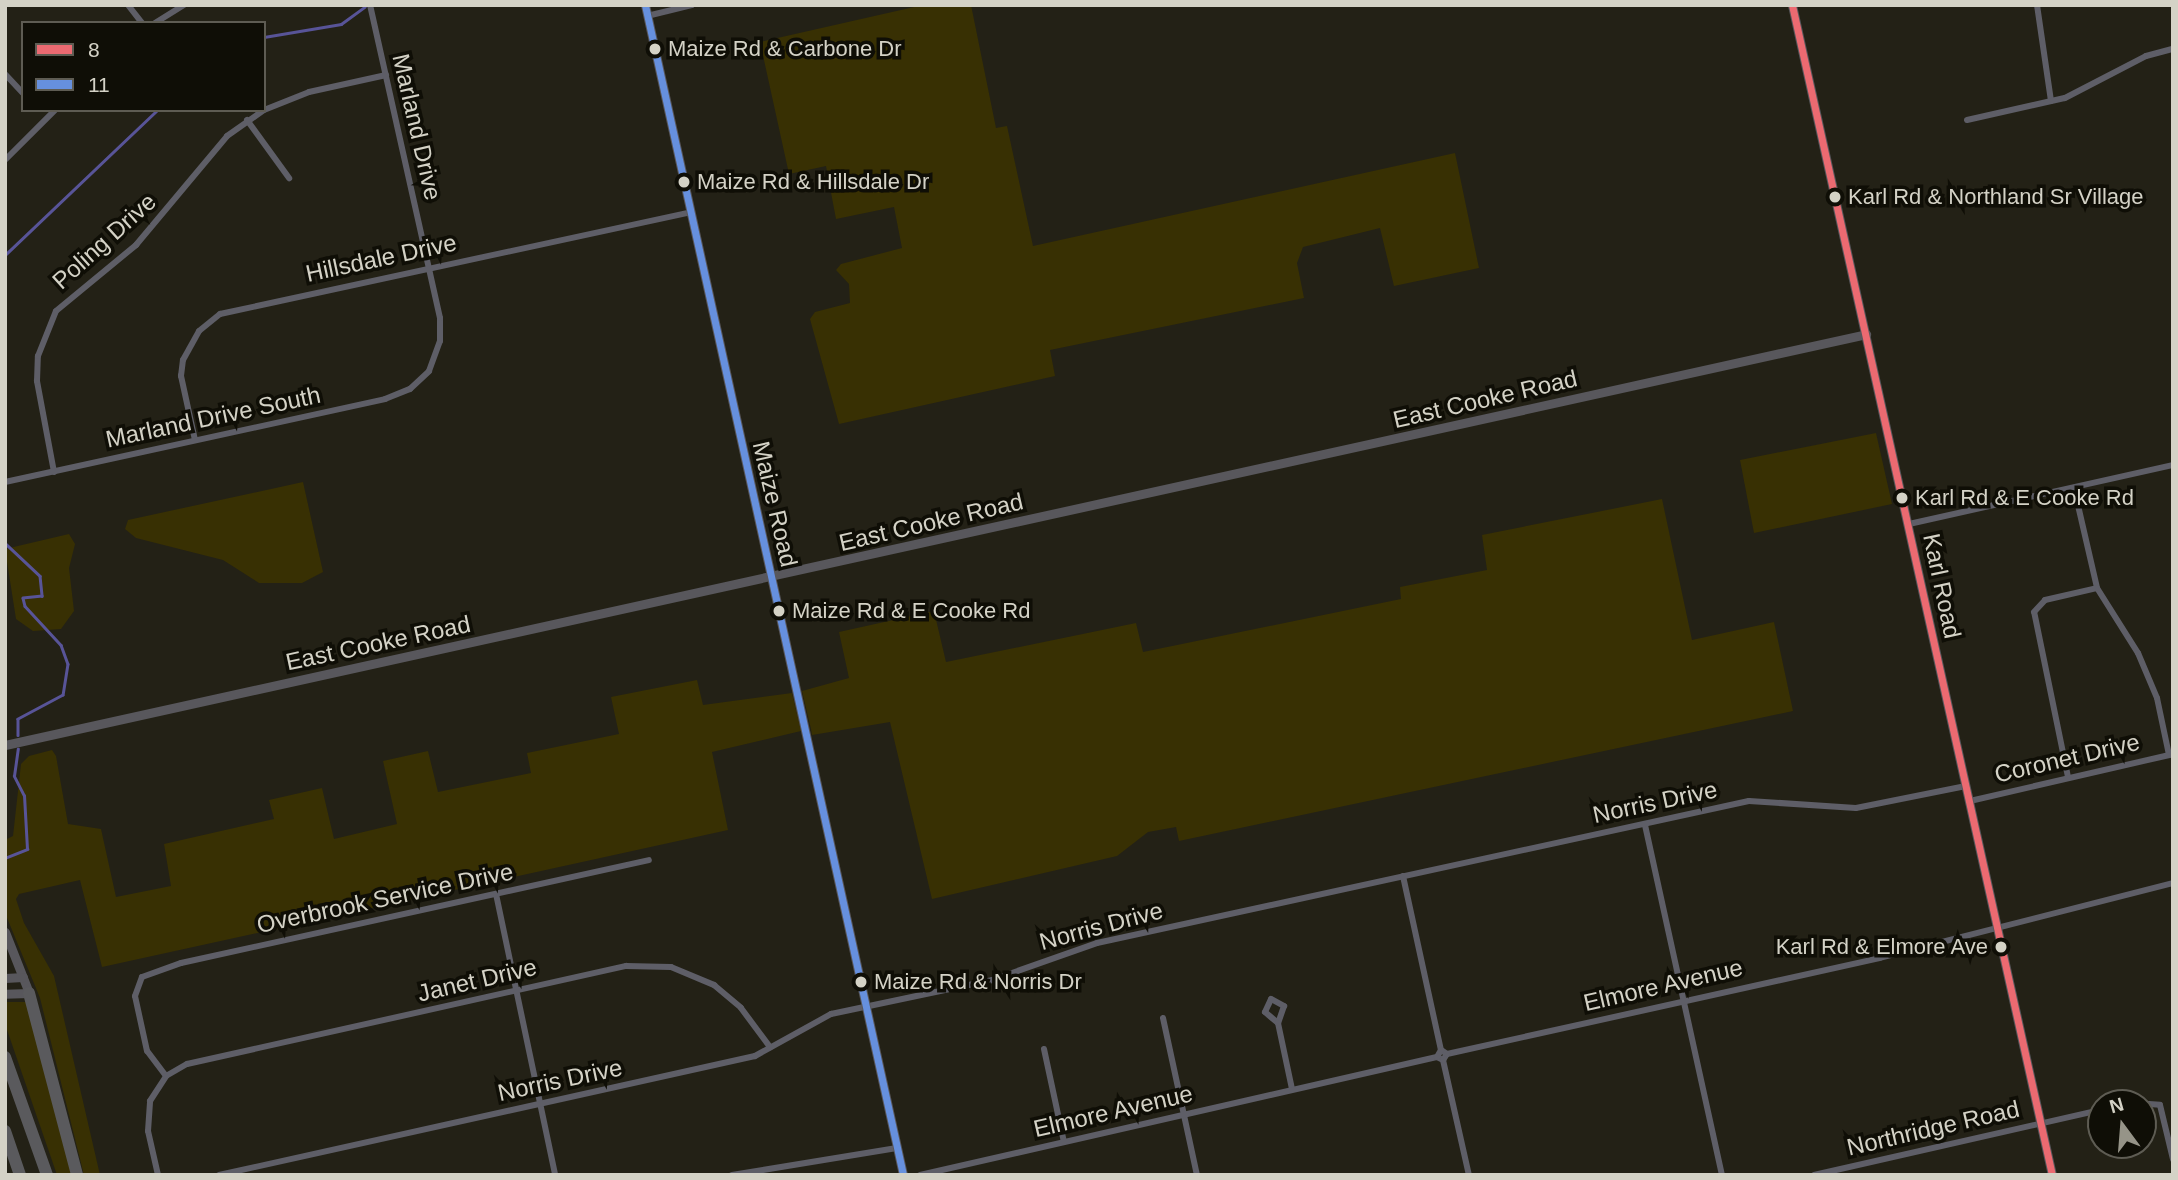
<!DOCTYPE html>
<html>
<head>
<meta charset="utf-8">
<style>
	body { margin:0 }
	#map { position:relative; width:2178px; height:1180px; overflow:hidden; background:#232116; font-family:Arial,sans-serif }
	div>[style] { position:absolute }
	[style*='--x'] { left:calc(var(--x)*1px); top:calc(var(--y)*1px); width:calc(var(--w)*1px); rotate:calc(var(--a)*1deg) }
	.green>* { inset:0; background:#383003 }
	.stream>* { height:2.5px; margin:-1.25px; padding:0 1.25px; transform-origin:1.25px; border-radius:1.25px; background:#585498 }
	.street>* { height:6px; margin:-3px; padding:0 3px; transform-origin:3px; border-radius:3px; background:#5e5e67 }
	.secondary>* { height:9px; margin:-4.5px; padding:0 4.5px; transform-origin:4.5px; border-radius:4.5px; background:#58575c }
	.highway>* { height:12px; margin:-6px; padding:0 6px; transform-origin:6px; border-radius:6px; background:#5a5a5d }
	.bus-1>* { height:7px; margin:-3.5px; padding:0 3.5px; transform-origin:3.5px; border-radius:3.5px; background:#eb6a71 }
	.bus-2>* { height:7px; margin:-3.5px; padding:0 3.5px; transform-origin:3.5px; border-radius:3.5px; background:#6690de }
	.dots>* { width:19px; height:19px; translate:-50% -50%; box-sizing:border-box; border:4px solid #0f0e06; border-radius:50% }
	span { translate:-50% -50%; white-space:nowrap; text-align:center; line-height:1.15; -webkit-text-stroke:7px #0f0e06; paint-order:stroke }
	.bus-label { font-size:22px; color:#d4d2c6 }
	.left { translate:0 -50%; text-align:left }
	.right { translate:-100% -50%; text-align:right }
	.street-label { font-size:24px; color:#d4d2c6 }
	.frame { position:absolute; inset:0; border:7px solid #d4d2c6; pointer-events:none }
	.legend { position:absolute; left:21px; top:21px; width:245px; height:91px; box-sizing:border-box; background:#0f0e06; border:2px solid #5e5c53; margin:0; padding:9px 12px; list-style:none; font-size:21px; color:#d4d2c6 }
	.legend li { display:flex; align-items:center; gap:14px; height:35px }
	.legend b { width:35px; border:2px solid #5e5c53 }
	.north { position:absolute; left:2087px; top:1089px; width:70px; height:70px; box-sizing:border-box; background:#0f0e06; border:2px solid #5e5c53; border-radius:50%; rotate:344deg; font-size:19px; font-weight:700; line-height:28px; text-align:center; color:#d4d2c6 }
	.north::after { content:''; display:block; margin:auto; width:24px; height:32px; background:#969488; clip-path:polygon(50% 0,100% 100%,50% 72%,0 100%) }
</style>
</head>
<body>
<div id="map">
	<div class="green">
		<div style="clip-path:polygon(923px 5px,971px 5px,996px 128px,1007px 126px,1033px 246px,1455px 153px,1479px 268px,1394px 286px,1380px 228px,1303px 247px,1297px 263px,1304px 298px,1050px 350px,1055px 376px,839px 424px,810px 319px,815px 312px,850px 303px,849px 284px,836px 270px,841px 264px,902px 248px,894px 207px,836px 219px,826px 166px,789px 174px,760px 42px)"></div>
		<div style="clip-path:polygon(1876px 433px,1892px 504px,1754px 533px,1740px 460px)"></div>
		<div style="clip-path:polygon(303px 482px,323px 572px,302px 583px,259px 583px,223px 560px,136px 538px,125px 529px,128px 520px)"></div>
		<div style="clip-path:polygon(1662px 499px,1692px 640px,1774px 622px,1793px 711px,1179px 841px,1176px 827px,1148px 832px,1117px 856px,932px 899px,890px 722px,812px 735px,811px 729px,802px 691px,849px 678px,839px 632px,934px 611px,946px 662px,1136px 623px,1143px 652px,1401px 599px,1400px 587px,1487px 570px,1482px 535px)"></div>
		<div style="clip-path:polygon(69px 534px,75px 544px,69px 568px,74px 611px,61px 629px,33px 631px,16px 619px,5px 549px)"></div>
		<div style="clip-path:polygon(697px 680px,703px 705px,792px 693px,801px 731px,712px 752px,728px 830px,102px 967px,80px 880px,19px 894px,16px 899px,24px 923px,54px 976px,100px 1175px,84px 1175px,40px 998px,5px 913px,5px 840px,13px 836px,21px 764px,29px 756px,52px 750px,56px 756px,68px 824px,101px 829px,116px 897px,171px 886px,164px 844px,274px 819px,269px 800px,322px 788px,334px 839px,397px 824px,383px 761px,428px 751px,438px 792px,531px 773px,527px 753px,619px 734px,611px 697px)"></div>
		<div style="clip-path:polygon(5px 1002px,27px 1002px,72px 1175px,57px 1175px,5px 1024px)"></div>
	</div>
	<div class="stream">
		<div style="--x:264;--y:37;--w:78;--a:-9.6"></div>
		<div style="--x:341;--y:24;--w:29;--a:-36"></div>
		<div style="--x:5;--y:255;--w:210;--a:-43.6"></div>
		<div style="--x:5;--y:543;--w:48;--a:43.3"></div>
		<div style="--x:40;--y:576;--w:20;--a:84"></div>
		<div style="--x:42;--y:596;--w:19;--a:174"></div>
		<div style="--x:23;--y:598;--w:8;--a:76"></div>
		<div style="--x:25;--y:606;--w:53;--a:47.3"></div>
		<div style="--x:61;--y:645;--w:20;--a:70"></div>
		<div style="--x:68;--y:664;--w:31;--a:99"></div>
		<div style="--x:63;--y:695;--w:51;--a:151.9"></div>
		<div style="--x:18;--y:719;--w:16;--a:90"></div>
		<div style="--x:5;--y:858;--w:24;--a:-22"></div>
		<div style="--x:27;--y:849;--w:53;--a:-93.2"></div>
		<div style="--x:24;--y:796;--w:22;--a:-117"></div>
		<div style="--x:14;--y:776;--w:27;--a:-82"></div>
	</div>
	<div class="street">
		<div style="--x:128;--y:5;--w:23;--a:52"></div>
		<div style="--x:2037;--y:5;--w:97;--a:81.7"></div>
		<div style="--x:647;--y:16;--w:46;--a:-13.7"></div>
		<div style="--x:155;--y:23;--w:34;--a:-32"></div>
		<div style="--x:5;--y:74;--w:26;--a:47"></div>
		<div style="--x:264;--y:110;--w:48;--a:-21.8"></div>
		<div style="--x:309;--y:92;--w:79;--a:-12.4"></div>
		<div style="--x:247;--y:120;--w:72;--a:54.1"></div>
		<div style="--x:1967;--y:120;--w:100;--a:-12.7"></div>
		<div style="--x:2065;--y:98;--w:91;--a:-27.4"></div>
		<div style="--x:2146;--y:56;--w:28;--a:-15"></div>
		<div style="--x:5;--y:160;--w:71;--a:-45"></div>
		<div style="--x:195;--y:440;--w:66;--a:-102.3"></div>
		<div style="--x:181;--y:376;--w:16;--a:-83"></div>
		<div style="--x:183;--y:360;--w:33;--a:-61"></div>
		<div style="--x:199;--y:331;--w:27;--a:-39"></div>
		<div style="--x:220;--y:314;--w:481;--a:-12.2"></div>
		<div style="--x:54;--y:472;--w:93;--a:-100.6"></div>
		<div style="--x:37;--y:381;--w:25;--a:-88"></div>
		<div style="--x:38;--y:356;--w:48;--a:-68.2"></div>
		<div style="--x:56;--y:311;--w:104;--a:-39.5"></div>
		<div style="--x:136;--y:245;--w:142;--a:-50.1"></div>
		<div style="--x:227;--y:136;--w:45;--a:-35.1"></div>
		<div style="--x:5;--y:482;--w:389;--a:-12.3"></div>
		<div style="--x:385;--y:399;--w:27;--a:-22"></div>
		<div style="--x:410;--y:389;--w:26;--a:-43"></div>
		<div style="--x:429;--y:371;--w:32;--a:-70"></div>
		<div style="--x:440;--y:341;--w:23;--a:-90"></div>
		<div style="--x:440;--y:318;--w:321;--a:-102.6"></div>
		<div style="--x:2074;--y:488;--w:103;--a:77"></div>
		<div style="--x:2097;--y:588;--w:77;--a:57.8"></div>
		<div style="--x:2138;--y:653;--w:49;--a:67.1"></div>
		<div style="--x:2157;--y:698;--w:58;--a:78.1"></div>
		<div style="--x:1909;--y:524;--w:271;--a:-12.6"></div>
		<div style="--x:2068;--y:777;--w:168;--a:-101.6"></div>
		<div style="--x:2034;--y:612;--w:16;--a:-47"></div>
		<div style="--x:2045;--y:600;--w:53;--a:-13"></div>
		<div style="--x:1970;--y:801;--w:208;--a:-13"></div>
		<div style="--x:1645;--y:825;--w:358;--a:77.6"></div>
		<div style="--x:1403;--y:876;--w:178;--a:77.7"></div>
		<div style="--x:496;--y:894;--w:287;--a:78.1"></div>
		<div style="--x:1163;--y:1018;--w:161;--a:77.8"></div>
		<div style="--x:1278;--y:1023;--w:17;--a:-140"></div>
		<div style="--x:1265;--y:1012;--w:14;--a:-65"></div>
		<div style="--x:1271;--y:999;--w:15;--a:28"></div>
		<div style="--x:1284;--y:1006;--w:18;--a:109"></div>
		<div style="--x:1278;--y:1023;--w:67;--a:78"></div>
		<div style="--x:1044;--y:1049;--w:95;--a:77.9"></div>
		<div style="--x:1447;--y:1054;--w:443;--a:-12.5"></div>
		<div style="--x:1879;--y:958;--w:303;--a:-14.3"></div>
		<div style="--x:1443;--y:1060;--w:118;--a:77.3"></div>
		<div style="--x:166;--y:1076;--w:31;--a:-127"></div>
		<div style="--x:147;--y:1051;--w:56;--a:-102.3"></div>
		<div style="--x:135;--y:996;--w:20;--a:-70"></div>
		<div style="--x:142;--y:977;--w:41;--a:-19.7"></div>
		<div style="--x:181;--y:963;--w:479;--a:-12.4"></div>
		<div style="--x:2134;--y:1103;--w:26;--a:4"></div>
		<div style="--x:2160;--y:1105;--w:56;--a:76.5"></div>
		<div style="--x:158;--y:1175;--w:45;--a:-102.8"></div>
		<div style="--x:148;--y:1131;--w:30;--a:-86"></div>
		<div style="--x:150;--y:1101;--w:30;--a:-57"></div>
		<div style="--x:166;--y:1076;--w:24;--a:-30"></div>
		<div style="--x:187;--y:1064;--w:450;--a:-12.6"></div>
		<div style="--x:626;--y:966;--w:45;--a:1.3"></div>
		<div style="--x:671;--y:967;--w:47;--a:22.7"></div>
		<div style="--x:714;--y:985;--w:35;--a:40"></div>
		<div style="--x:741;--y:1008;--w:49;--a:53.4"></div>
		<div style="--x:219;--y:1175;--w:549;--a:-12.52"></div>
		<div style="--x:755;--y:1056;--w:87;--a:-28.9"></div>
		<div style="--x:831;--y:1014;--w:165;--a:-11.9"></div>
		<div style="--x:992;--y:980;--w:111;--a:-19.4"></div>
		<div style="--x:1097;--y:943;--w:667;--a:-12.29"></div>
		<div style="--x:1749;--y:801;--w:107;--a:3.7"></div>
		<div style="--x:1856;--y:808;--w:112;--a:-11.3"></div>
		<div style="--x:732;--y:1175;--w:167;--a:-9.3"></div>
		<div style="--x:920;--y:1175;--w:530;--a:-12.86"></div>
		<div style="--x:1437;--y:1057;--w:7;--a:27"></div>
		<div style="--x:1443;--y:1060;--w:7;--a:-56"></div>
		<div style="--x:1447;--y:1054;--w:7;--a:-146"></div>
		<div style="--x:1441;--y:1050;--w:8;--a:120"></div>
		<div style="--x:1814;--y:1175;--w:294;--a:-12.8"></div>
	</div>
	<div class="secondary">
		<div style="--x:645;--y:5;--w:1198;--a:77.56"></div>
		<div style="--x:1792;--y:5;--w:1199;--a:77.47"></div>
		<div style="--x:5;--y:745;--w:1906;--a:-12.45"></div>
		<div style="--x:5;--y:932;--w:66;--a:68.5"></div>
		<div style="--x:29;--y:993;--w:24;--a:178"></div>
		<div style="--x:5;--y:978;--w:18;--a:-3"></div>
	</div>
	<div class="highway">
		<div style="--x:29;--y:993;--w:188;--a:75.2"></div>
		<div style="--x:5;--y:1057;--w:125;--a:70.4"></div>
		<div style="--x:5;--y:1131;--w:46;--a:71.2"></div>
	</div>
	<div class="bus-1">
		<div style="--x:1792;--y:5;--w:1199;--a:77.47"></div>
	</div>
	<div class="bus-2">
		<div style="--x:645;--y:5;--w:1198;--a:77.56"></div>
	</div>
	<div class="dots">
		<div style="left:655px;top:49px;background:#d4d2c6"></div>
		<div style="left:684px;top:182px;background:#d4d2c6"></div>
		<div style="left:1835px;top:197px;background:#d4d2c6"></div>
		<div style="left:1902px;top:498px;background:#d4d2c6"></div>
		<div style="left:779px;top:611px;background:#d4d2c6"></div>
		<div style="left:2001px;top:947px;background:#d4d2c6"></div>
		<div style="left:861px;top:982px;background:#d4d2c6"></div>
	</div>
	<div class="bus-label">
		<span class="left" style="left:668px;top:49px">Maize Rd &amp; Carbone Dr</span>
		<span class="left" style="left:697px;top:182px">Maize Rd &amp; Hillsdale Dr</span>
		<span class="left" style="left:1848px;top:197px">Karl Rd &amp; Northland Sr Village</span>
		<span class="left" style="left:1915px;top:498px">Karl Rd &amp; E Cooke Rd</span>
		<span class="left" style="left:792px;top:611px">Maize Rd &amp; E Cooke Rd</span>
		<span class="right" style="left:1988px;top:947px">Karl Rd &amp; Elmore Ave</span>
		<span class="left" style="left:874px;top:982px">Maize Rd &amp; Norris Dr</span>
	</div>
	<div class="street-label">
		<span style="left:417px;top:127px;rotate:77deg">Marland Drive</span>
		<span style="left:104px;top:241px;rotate:-42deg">Poling Drive</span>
		<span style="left:381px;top:258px;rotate:-12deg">Hillsdale Drive</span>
		<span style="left:1485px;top:399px;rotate:-13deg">East Cooke Road</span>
		<span style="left:213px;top:417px;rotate:-12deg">Marland Drive South</span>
		<span style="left:775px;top:504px;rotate:77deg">Maize Road</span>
		<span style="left:931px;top:522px;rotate:-13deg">East Cooke Road</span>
		<span style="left:1942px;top:586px;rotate:78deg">Karl Road</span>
		<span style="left:378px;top:643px;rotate:-12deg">East Cooke Road</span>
		<span style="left:2067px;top:758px;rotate:-13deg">Coronet Drive</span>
		<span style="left:1655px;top:802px;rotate:-12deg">Norris Drive</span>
		<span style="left:385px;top:898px;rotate:-12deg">Overbrook Service Drive</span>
		<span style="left:1101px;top:926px;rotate:-15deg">Norris Drive</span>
		<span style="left:477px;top:980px;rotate:-13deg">Janet Drive</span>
		<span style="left:1663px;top:985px;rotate:-13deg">Elmore Avenue</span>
		<span style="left:560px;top:1080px;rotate:-12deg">Norris Drive</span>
		<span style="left:1113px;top:1111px;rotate:-13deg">Elmore Avenue</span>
		<span style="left:1933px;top:1128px;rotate:-13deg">Northridge Road</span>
	</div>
	<div class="frame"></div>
	<ul class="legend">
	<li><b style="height:9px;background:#eb6a71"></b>8</li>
	<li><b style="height:9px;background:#6690de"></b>11</li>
	</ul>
	<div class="north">N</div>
</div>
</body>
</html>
